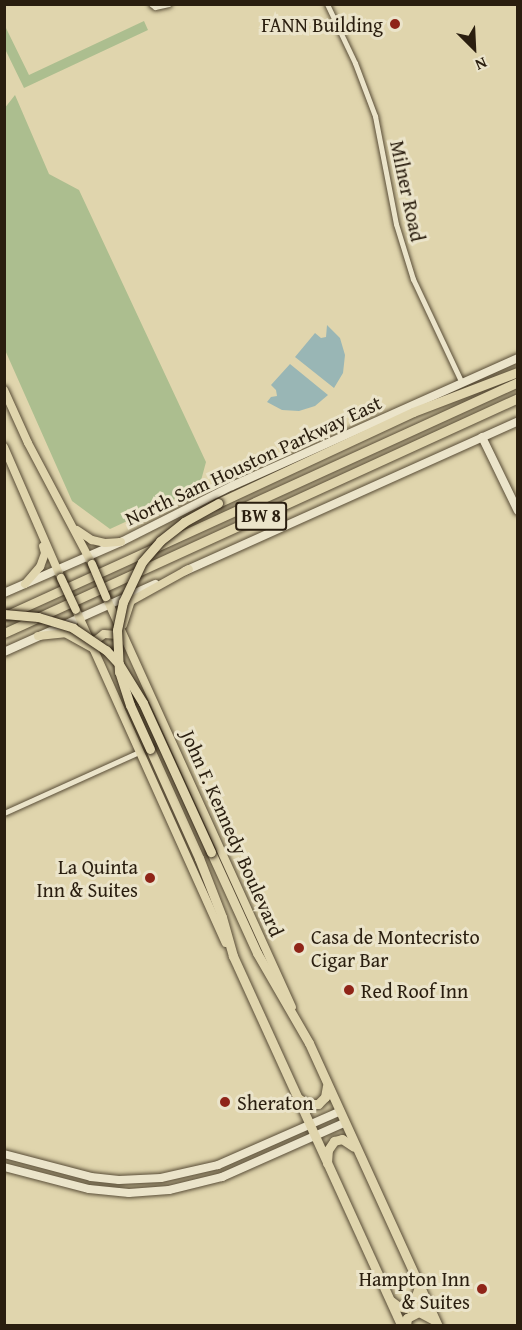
<!DOCTYPE html>
<html>
<head>
<meta charset="utf-8">
<style>
	body { margin:0 }
	#map { position:relative; width:522px; height:1330px; overflow:hidden; background:#e0d5ad; font-family:"Gentium Book Plus",serif }
	div>[style] { position:absolute }
	[style*='--x'] { left:calc(var(--x)*1px); top:calc(var(--y)*1px); width:calc(var(--w)*1px); rotate:calc(var(--a)*1deg) }
	.green>* { inset:0; background:#acbe8f }
	.water>* { inset:0; background:#99b6b5 }
	.roads { filter:drop-shadow(0 0 2px #584c36) drop-shadow(0 0 2px #584c36) }
	.street>* { height:5px; margin:-2.5px; padding:0 2.5px; transform-origin:2.5px; border-radius:2.5px; background:#ebe4ca }
	.secondary>* { height:8px; margin:-4px; padding:0 4px; transform-origin:4px; border-radius:4px; background:#ebe4ca }
	.primary>* { height:8px; margin:-4px; padding:0 4px; transform-origin:4px; border-radius:4px; background:#e0d5ad }
	.highway>* { height:9px; margin:-4.5px; padding:0 4.5px; transform-origin:4.5px; border-radius:4.5px; background:#e0d5ad }
	.bridges { filter:drop-shadow(0 0 2px #2a1e0f) drop-shadow(0 0 2px #2a1e0f) }
	.primary-bridge>* { height:8px; margin:-4px; padding:0 4px; transform-origin:4px; border-radius:4px; background:#e0d5ad }
	.highway-bridge>* { height:9px; margin:-4.5px; padding:0 4.5px; transform-origin:4.5px; border-radius:4.5px; background:#e0d5ad }
	.dots>* { width:16px; height:16px; translate:-50% -50%; box-sizing:border-box; border:3px solid #ebe4ca; border-radius:50% }
	span { translate:-50% -50%; white-space:nowrap; text-align:center; line-height:1.15; -webkit-text-stroke:6px #ebe4ca; paint-order:stroke }
	.shield-label span { padding:2px 4px; background:#ebe4ca; border:2px solid; border-radius:4px; -webkit-text-stroke-width:0 }
	.shield-label { font-size:18px; color:#2a1e0f; font-weight:700 }
	.poi-label { font-size:20px; color:#2a1e0f }
	.right { translate:-100% -50%; text-align:right }
	.left { translate:0 -50%; text-align:left }
	.street-label { font-size:20px; color:#2a1e0f }
	.frame { position:absolute; inset:0; border:6px solid #2a1e0f; pointer-events:none }
	.north { position:absolute; left:444px; top:18px; width:60px; height:60px; -webkit-text-stroke:4px #ebe4ca; paint-order:stroke; rotate:156deg; font-size:16px; font-weight:700; line-height:24px; text-align:center; color:#2a1e0f }
	.north::after { content:''; display:block; margin:auto; width:21px; height:27px; background:#2a1e0f; clip-path:polygon(50% 0,100% 100%,50% 72%,0 100%) }
</style>
</head>
<body>
<div id="map">
	<div class="green">
		<div style="clip-path:polygon(144px 21px,148px 30px,24px 88px,5px 49px,5px 26px,29px 75px)"></div>
		<div style="clip-path:polygon(15px 95px,49px 174px,79px 190px,206px 462px,199px 488px,110px 529px,72px 501px,5px 350px,4px 109px)"></div>
	</div>
	<div class="water">
		<div style="clip-path:polygon(327px 325px,340px 338px,345px 355px,343px 373px,334px 388px,295px 357px,315px 333px,321px 338px,326px 337px)"></div>
		<div style="clip-path:polygon(290px 364px,328px 395px,315px 406px,299px 411px,282px 410px,267px 402px,271px 397px,277px 396px,276px 390px,271px 385px)"></div>
	</div>
	<div class="roads">
		<div class="street">
			<div style="--x:151;--y:4;--w:5;--a:37"></div>
			<div style="--x:155;--y:7;--w:14;--a:-12"></div>
			<div style="--x:327;--y:4;--w:65;--a:64.6"></div>
			<div style="--x:355;--y:63;--w:57;--a:69.3"></div>
			<div style="--x:375;--y:116;--w:110;--a:79"></div>
			<div style="--x:396;--y:224;--w:58;--a:72.8"></div>
			<div style="--x:413;--y:279;--w:115;--a:64.8"></div>
			<div style="--x:4;--y:813;--w:148;--a:-24.3"></div>
		</div>
		<div class="secondary">
			<div style="--x:482;--y:437;--w:82;--a:64.1"></div>
			<div style="--x:185;--y:571;--w:365;--a:-24.2"></div>
			<div style="--x:4;--y:593;--w:128;--a:-23.6"></div>
			<div style="--x:121;--y:542;--w:124;--a:-26.8"></div>
			<div style="--x:232;--y:486;--w:313;--a:-24.1"></div>
			<div style="--x:4;--y:652;--w:166;--a:-24.2"></div>
			<div style="--x:4;--y:1154;--w:90;--a:14.8"></div>
			<div style="--x:91;--y:1177;--w:28;--a:6"></div>
			<div style="--x:119;--y:1180;--w:42;--a:-2.7"></div>
			<div style="--x:161;--y:1178;--w:58;--a:-12.8"></div>
			<div style="--x:218;--y:1165;--w:132;--a:-23.7"></div>
			<div style="--x:4;--y:1167;--w:88;--a:14.5"></div>
			<div style="--x:89;--y:1189;--w:40;--a:5.7"></div>
			<div style="--x:129;--y:1193;--w:40;--a:-4.3"></div>
			<div style="--x:169;--y:1190;--w:55;--a:-13.8"></div>
			<div style="--x:222;--y:1177;--w:133;--a:-23.9"></div>
		</div>
		<div class="primary">
			<div style="--x:4;--y:390;--w:58;--a:65.6"></div>
			<div style="--x:28;--y:443;--w:137;--a:62.1"></div>
			<div style="--x:4;--y:447;--w:143;--a:66.5"></div>
			<div style="--x:77;--y:530;--w:18;--a:34"></div>
			<div style="--x:92;--y:540;--w:13;--a:13"></div>
			<div style="--x:105;--y:543;--w:16;--a:-4"></div>
			<div style="--x:25;--y:584;--w:23;--a:-49"></div>
			<div style="--x:40;--y:567;--w:15;--a:-70"></div>
			<div style="--x:45;--y:553;--w:7;--a:-106"></div>
			<div style="--x:106;--y:597;--w:450;--a:65.6"></div>
			<div style="--x:76;--y:610;--w:365;--a:65.8"></div>
			<div style="--x:123;--y:625;--w:25;--a:-72"></div>
			<div style="--x:131;--y:601;--w:66;--a:-28.9"></div>
			<div style="--x:38;--y:636;--w:27;--a:-6"></div>
			<div style="--x:65;--y:633;--w:31;--a:29"></div>
			<div style="--x:94;--y:649;--w:8;--a:-83"></div>
			<div style="--x:95;--y:641;--w:11;--a:-38"></div>
			<div style="--x:104;--y:634;--w:13;--a:4"></div>
			<div style="--x:117;--y:635;--w:6;--a:59"></div>
		</div>
		<div class="highway">
			<div style="--x:218;--y:503;--w:215;--a:-25"></div>
			<div style="--x:413;--y:412;--w:112;--a:-20.9"></div>
			<div style="--x:7;--y:615;--w:562;--a:-24.51"></div>
			<div style="--x:4;--y:633;--w:565;--a:-24.57"></div>
			<div style="--x:150;--y:749;--w:120;--a:65.8"></div>
			<div style="--x:199;--y:858;--w:63;--a:68.7"></div>
			<div style="--x:222;--y:917;--w:41;--a:74.2"></div>
			<div style="--x:233;--y:956;--w:407;--a:65.5"></div>
			<div style="--x:211;--y:852;--w:111;--a:65.5"></div>
			<div style="--x:257;--y:953;--w:104;--a:60"></div>
			<div style="--x:309;--y:1043;--w:311;--a:65.5"></div>
			<div style="--x:298;--y:1098;--w:11;--a:34"></div>
			<div style="--x:307;--y:1104;--w:11;--a:0"></div>
			<div style="--x:318;--y:1104;--w:10;--a:-45"></div>
			<div style="--x:325;--y:1097;--w:11;--a:-80"></div>
			<div style="--x:327;--y:1163;--w:13;--a:-86"></div>
			<div style="--x:328;--y:1150;--w:11;--a:-56"></div>
			<div style="--x:334;--y:1141;--w:8;--a:-14"></div>
			<div style="--x:342;--y:1139;--w:14;--a:34"></div>
			<div style="--x:391;--y:1301;--w:9;--a:36"></div>
			<div style="--x:398;--y:1306;--w:9;--a:13"></div>
			<div style="--x:407;--y:1308;--w:7;--a:-27"></div>
			<div style="--x:413;--y:1305;--w:20;--a:-72"></div>
			<div style="--x:406;--y:1326;--w:8;--a:-83"></div>
			<div style="--x:407;--y:1318;--w:13;--a:-27"></div>
			<div style="--x:419;--y:1312;--w:17;--a:28"></div>
		</div>
	</div>
	<div class="bridges">
		<div class="primary-bridge">
			<div style="--x:92;--y:564;--w:36;--a:67"></div>
			<div style="--x:61;--y:578;--w:35;--a:65"></div>
		</div>
		<div class="highway-bridge">
			<div style="--x:4;--y:614;--w:34;--a:5"></div>
			<div style="--x:38;--y:617;--w:37;--a:17"></div>
			<div style="--x:73;--y:628;--w:40;--a:34"></div>
			<div style="--x:106;--y:650;--w:19;--a:47"></div>
			<div style="--x:119;--y:664;--w:46;--a:58.4"></div>
			<div style="--x:143;--y:703;--w:164;--a:65.5"></div>
			<div style="--x:150;--y:749;--w:48;--a:-114.4"></div>
			<div style="--x:130;--y:705;--w:35;--a:-108"></div>
			<div style="--x:119;--y:672;--w:42;--a:-92.7"></div>
			<div style="--x:117;--y:630;--w:29;--a:-78"></div>
			<div style="--x:123;--y:602;--w:44;--a:-64.6"></div>
			<div style="--x:142;--y:562;--w:28;--a:-49"></div>
			<div style="--x:160;--y:541;--w:31;--a:-38"></div>
			<div style="--x:184;--y:522;--w:39;--a:-29"></div>
		</div>
	</div>
	<div class="dots">
		<div style="left:395px;top:24px;background:#8f2418"></div>
		<div style="left:150px;top:878px;background:#8f2418"></div>
		<div style="left:299px;top:948px;background:#8f2418"></div>
		<div style="left:349px;top:990px;background:#8f2418"></div>
		<div style="left:225px;top:1102px;background:#8f2418"></div>
		<div style="left:482px;top:1289px;background:#8f2418"></div>
	</div>
	<div class="shield-label">
		<span style="left:261px;top:516px">BW 8</span>
	</div>
	<div class="poi-label">
		<span class="right" style="left:383px;top:24px">FANN Building</span>
		<span class="right" style="left:138px;top:878px">La Quinta<br>Inn &amp; Suites</span>
		<span class="left" style="left:311px;top:948px">Casa de Montecristo<br>Cigar Bar</span>
		<span class="left" style="left:361px;top:990px">Red Roof Inn</span>
		<span class="left" style="left:237px;top:1102px">Sheraton</span>
		<span class="right" style="left:470px;top:1290px">Hampton Inn<br>&amp; Suites</span>
	</div>
	<div class="street-label">
		<span style="left:408px;top:191px;rotate:78deg">Milner Road</span>
		<span style="left:253px;top:460px;rotate:-25deg">North Sam Houston Parkway East</span>
		<span style="left:233px;top:833px;rotate:66deg">John F. Kennedy Boulevard</span>
	</div>
	<div class="frame"></div>
	<div class="north">N</div>
</div>
</body>
</html>
